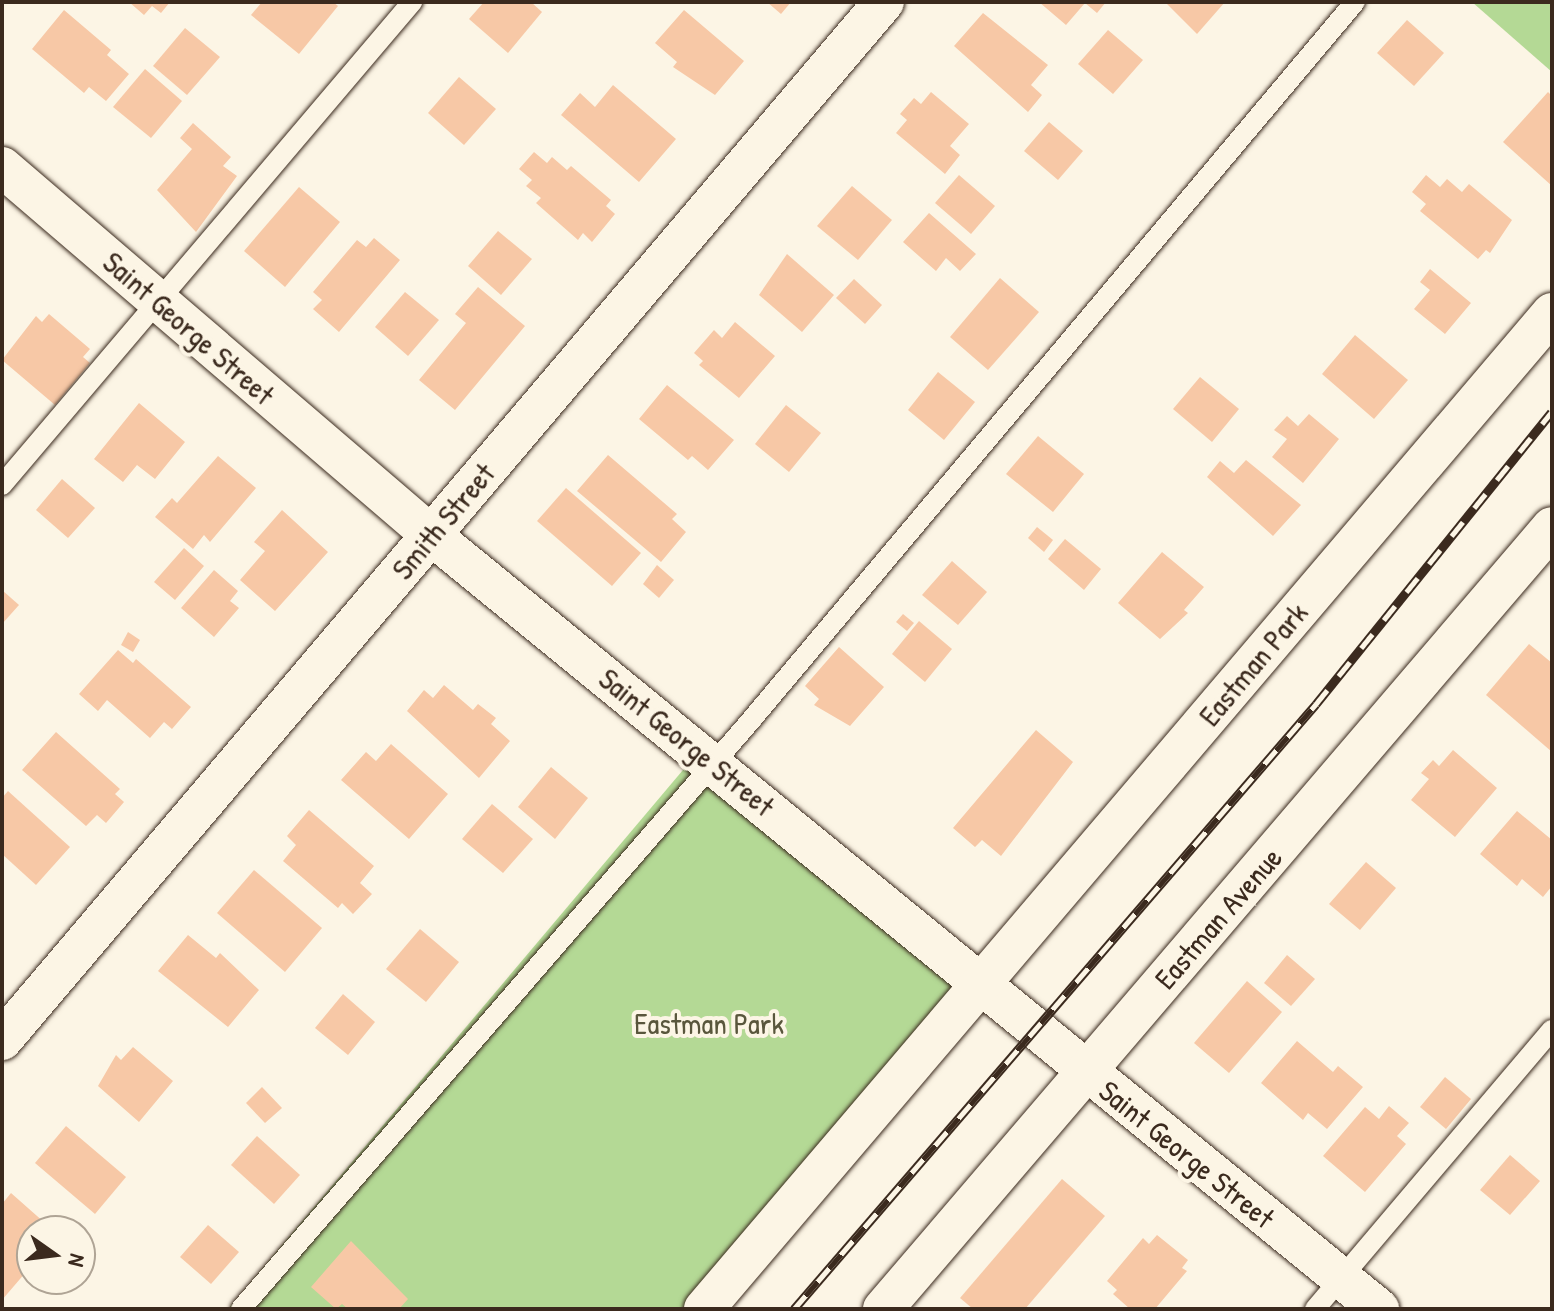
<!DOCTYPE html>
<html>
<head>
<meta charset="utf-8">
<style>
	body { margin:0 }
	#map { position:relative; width:1554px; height:1311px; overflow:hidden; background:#fcf5e5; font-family:"Patrick Hand",sans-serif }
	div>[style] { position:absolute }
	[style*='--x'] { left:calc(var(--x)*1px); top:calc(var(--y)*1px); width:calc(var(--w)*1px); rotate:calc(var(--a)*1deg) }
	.green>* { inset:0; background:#b4d995 }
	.building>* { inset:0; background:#f7c8a6 }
	.roads { filter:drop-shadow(0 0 2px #3b2a1e) drop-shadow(0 0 2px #3b2a1e) }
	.lane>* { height:20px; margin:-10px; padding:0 10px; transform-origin:10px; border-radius:10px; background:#fcf5e5 }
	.street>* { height:40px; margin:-20px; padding:0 20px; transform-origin:20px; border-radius:20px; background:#fcf5e5 }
	.rail>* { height:9px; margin-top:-4.5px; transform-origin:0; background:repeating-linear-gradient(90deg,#fcf5e5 0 18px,#3b2a1e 0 36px); box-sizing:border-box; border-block:2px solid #3b2a1e }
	span { translate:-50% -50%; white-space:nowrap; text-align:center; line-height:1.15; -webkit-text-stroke:8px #fcf5e5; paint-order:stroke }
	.street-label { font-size:30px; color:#3b2a1e }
	.park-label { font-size:30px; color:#59563c }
	.frame { position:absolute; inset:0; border:4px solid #3b2a1e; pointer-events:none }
	.north { position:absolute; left:16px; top:1215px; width:80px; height:80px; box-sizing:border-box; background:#fcf5e5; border:2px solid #afa495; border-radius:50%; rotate:104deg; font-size:22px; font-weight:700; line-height:32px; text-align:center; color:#3b2a1e }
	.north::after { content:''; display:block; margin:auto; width:28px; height:36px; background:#3b2a1e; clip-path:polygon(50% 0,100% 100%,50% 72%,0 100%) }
</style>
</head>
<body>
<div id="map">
	<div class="green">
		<div style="clip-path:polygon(1472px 2px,1552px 2px,1552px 72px)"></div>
		<div style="clip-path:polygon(699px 751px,980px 985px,704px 1309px,228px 1309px)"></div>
	</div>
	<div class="building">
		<div style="clip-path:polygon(129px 2px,170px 2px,161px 13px,152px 6px,144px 15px)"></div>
		<div style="clip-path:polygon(262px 2px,333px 2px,338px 6px,299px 54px,251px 15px)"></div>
		<div style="clip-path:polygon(484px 2px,531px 2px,542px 12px,508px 53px,469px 19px)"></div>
		<div style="clip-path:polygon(767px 2px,791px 2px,781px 14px)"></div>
		<div style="clip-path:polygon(1039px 2px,1106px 2px,1097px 13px,1085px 3px,1066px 25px)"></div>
		<div style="clip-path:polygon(1165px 2px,1225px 2px,1197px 34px)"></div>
		<div style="clip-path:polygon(64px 10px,111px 50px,107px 55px,129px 74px,106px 101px,89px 87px,84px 93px,32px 49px)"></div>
		<div style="clip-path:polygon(684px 10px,744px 61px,715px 95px,673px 67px,677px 62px,655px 43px)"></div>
		<div style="clip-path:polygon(983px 13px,1048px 65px,1031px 85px,1042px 95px,1028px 112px,954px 46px)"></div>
		<div style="clip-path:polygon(1407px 20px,1444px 53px,1414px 86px,1377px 53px)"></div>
		<div style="clip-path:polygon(185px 28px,220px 57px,187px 95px,153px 66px)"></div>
		<div style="clip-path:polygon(1108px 30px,1143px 60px,1113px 94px,1078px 64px)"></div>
		<div style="clip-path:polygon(145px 69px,182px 101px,151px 138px,113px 107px)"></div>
		<div style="clip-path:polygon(459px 77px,496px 109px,464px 145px,428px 113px)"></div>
		<div style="clip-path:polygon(613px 85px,676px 139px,639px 182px,561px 115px,580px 93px,595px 107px)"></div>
		<div style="clip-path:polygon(931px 92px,969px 124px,950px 146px,960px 155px,945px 174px,896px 133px,907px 120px,900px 114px,914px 98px,921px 104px)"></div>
		<div style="clip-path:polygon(1548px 92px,1552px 96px,1552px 186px,1503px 142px)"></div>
		<div style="clip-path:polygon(1049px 122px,1083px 151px,1058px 180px,1024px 151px)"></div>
		<div style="clip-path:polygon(193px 123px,231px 157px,223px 166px,237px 176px,196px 232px,157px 190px,192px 149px,180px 138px)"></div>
		<div style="clip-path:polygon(534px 152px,547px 163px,552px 157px,567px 170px,571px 166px,611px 200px,606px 206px,615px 214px,592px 242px,583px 233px,578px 240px,536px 203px,541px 198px,526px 186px,532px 180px,519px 169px)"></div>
		<div style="clip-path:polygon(959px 175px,995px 206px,971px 234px,935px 203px)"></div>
		<div style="clip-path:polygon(1426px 175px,1440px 187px,1447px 179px,1462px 192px,1469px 184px,1512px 220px,1490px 253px,1486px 250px,1478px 259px,1420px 211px,1426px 204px,1412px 192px)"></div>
		<div style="clip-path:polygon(852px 186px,892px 220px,858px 260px,817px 226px)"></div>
		<div style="clip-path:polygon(299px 187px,340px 222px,285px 287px,244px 251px)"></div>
		<div style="clip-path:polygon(929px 213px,976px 254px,960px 271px,946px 258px,936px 271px,903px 242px)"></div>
		<div style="clip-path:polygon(498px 231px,532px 259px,501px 295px,468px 266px)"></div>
		<div style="clip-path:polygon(374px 238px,400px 260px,339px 332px,313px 309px,322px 300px,313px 292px,357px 240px,366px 247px)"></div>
		<div style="clip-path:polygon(787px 254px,834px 295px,802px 332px,759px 295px)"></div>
		<div style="clip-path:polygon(1430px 269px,1471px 303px,1445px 334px,1414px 309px,1430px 290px,1420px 282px)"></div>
		<div style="clip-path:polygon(1000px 278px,1039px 312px,988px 370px,950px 337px)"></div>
		<div style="clip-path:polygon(854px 279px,882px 305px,865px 324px,836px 298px)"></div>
		<div style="clip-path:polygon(478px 287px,525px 326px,455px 410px,419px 380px,466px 323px,455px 314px)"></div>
		<div style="clip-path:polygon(405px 292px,439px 320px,408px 356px,375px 327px)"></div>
		<div style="clip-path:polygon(49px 314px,90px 349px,83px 357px,90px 363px,55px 405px,2px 360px,36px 316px,42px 322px)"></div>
		<div style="clip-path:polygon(735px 322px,775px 356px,739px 398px,699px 365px,703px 361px,694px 353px,714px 330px,722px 338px)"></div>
		<div style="clip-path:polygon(1355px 335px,1408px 380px,1374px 419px,1322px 374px)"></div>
		<div style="clip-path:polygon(938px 372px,975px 402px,944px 440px,908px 410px)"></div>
		<div style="clip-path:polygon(1200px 377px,1239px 409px,1212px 442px,1173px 409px)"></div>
		<div style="clip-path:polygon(667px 385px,734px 440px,708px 470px,692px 456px,688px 460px,639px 419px)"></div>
		<div style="clip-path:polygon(139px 403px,185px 442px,155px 479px,137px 465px,123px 482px,94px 459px)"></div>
		<div style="clip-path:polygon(786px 405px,821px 433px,789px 472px,755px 444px)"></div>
		<div style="clip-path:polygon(1309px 414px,1339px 439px,1303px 483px,1272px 457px,1287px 439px,1274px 430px,1287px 416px,1298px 426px)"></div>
		<div style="clip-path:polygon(1038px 436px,1084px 474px,1053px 512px,1006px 474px)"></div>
		<div style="clip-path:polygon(608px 455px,677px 514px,672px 519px,686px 532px,661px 562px,577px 491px)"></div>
		<div style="clip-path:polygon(218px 456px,256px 488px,210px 542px,204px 535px,193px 549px,155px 517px,172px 498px,177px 503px)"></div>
		<div style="clip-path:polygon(1246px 460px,1301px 505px,1273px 536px,1207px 477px,1220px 461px,1234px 473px)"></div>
		<div style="clip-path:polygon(62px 479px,95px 508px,68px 538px,36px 510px)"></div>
		<div style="clip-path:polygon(566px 488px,641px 553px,612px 586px,537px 521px)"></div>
		<div style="clip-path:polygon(282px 510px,328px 552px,275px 611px,240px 580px,265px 551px,254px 542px)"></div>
		<div style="clip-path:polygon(1037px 527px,1053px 540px,1044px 552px,1028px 538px)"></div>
		<div style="clip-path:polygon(1065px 539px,1101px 569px,1084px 590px,1048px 559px)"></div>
		<div style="clip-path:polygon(184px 548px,204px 566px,175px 600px,154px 582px)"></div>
		<div style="clip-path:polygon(1162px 552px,1204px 587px,1184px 610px,1188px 613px,1160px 639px,1118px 603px)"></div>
		<div style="clip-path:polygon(952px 561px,987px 592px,958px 625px,922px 595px)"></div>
		<div style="clip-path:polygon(657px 565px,674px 580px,659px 598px,643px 584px)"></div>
		<div style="clip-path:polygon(214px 570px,238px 591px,230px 601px,239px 608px,214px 637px,181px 608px)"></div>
		<div style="clip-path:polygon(2px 590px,19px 605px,2px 624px)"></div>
		<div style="clip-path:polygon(903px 614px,914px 623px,907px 631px,896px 622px)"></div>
		<div style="clip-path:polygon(919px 621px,952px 649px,925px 682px,892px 654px)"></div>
		<div style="clip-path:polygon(128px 632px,140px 640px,133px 652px,121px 645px)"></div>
		<div style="clip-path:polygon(1529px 644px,1552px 663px,1552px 752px,1486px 695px)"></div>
		<div style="clip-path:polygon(839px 647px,884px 687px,850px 726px,814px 705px,819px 699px,805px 686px)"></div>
		<div style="clip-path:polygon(118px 650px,133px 663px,136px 659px,191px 707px,172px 729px,164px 722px,150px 738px,107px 700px,98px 711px,79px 694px)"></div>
		<div style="clip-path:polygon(444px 685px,473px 710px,478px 704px,496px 718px,491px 724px,510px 741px,479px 778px,407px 711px,424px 690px,433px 698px)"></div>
		<div style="clip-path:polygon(1036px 730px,1073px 762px,1001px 856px,982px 840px,975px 847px,953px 828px)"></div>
		<div style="clip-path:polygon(56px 732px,120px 789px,115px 794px,124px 802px,106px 823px,97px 815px,86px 826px,22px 770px)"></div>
		<div style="clip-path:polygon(391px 744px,448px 794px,409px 839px,341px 780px,366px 752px,376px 761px)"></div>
		<div style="clip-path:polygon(1453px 750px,1497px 788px,1455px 837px,1411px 800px,1429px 779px,1421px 773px,1433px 760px,1439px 766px)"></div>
		<div style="clip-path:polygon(551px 767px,588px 798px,555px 839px,518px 807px)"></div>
		<div style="clip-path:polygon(8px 791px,70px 847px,36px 885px,2px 854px,2px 798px)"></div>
		<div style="clip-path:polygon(492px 804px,533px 839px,503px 873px,462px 839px)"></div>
		<div style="clip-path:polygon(309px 810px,374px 866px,360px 883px,372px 894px,353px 914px,342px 903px,338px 908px,283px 861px,296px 845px,287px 836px)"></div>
		<div style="clip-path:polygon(1517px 811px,1552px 840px,1552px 886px,1543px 897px,1522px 879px,1517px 886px,1480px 854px)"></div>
		<div style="clip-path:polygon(1366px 862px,1396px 888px,1360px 930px,1329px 904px)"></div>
		<div style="clip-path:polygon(254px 870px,322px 928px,285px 972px,217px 913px)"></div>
		<div style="clip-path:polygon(420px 929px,459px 962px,426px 1002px,386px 969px)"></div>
		<div style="clip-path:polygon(188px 935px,216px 958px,220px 953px,259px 990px,228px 1027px,158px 971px)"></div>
		<div style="clip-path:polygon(1287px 955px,1315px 979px,1291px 1006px,1264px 983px)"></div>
		<div style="clip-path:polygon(1247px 981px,1282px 1012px,1229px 1073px,1194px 1043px)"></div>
		<div style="clip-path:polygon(343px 994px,375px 1022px,348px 1055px,315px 1028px)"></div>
		<div style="clip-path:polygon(1297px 1041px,1333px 1072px,1338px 1066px,1363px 1087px,1327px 1129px,1308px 1113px,1303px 1120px,1261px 1083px)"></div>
		<div style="clip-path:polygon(133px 1047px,173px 1081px,139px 1122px,98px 1086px,116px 1055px,121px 1060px)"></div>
		<div style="clip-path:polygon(1445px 1077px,1471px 1099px,1446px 1129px,1420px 1107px)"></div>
		<div style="clip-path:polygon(262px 1087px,282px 1108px,265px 1123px,246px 1103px)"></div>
		<div style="clip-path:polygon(1389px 1106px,1409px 1123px,1397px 1136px,1406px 1144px,1365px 1192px,1323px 1156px,1365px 1107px,1379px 1119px)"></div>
		<div style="clip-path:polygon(66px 1126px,126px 1177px,95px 1214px,35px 1163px)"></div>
		<div style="clip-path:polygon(257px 1136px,300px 1175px,274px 1204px,231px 1165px)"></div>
		<div style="clip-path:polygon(1510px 1155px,1540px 1181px,1510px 1215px,1480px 1190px)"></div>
		<div style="clip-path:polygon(1062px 1179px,1105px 1216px,1025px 1309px,973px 1309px,960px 1298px)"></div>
		<div style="clip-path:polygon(11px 1193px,54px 1231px,32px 1231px,32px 1265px,2px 1300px,2px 1204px)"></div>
		<div style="clip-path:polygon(208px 1225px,239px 1252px,211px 1284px,180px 1257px)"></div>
		<div style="clip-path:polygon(1157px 1235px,1188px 1260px,1182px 1268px,1187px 1271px,1155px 1309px,1130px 1309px,1113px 1294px,1117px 1290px,1107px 1281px,1143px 1238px,1149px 1244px)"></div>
		<div style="clip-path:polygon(351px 1241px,408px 1299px,399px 1309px,348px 1309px,342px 1304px,336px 1309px,311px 1287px)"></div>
	</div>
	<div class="roads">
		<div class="lane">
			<div style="--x:2;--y:485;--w:634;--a:-49.67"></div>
			<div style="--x:241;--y:1309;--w:781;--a:-49.1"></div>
			<div style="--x:752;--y:719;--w:937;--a:-49.94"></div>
			<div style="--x:1315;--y:1309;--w:366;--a:-49.7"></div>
		</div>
		<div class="street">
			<div style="--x:2;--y:167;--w:565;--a:40.62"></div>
			<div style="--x:431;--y:535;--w:1224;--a:39.23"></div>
			<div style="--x:2;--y:1040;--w:1362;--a:-49.65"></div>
			<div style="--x:704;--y:1309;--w:1308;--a:-49.59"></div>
			<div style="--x:883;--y:1309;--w:1029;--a:-49.45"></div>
		</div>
	</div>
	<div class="rail">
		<div style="--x:794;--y:1309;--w:799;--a:-49.21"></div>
		<div style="--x:1316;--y:704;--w:375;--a:-51.1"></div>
	</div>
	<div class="street-label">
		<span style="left:189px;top:328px;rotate:41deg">Saint George Street</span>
		<span style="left:443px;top:521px;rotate:-50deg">Smith Street</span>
		<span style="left:1253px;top:664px;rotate:-50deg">Eastman Park</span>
		<span style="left:687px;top:742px;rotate:39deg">Saint George Street</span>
		<span style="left:1218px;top:918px;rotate:-49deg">Eastman Avenue</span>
		<span style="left:1187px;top:1154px;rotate:39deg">Saint George Street</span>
	</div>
	<div class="park-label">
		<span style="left:709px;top:1023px">Eastman Park</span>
	</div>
	<div class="frame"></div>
	<div class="north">N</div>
</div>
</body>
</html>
